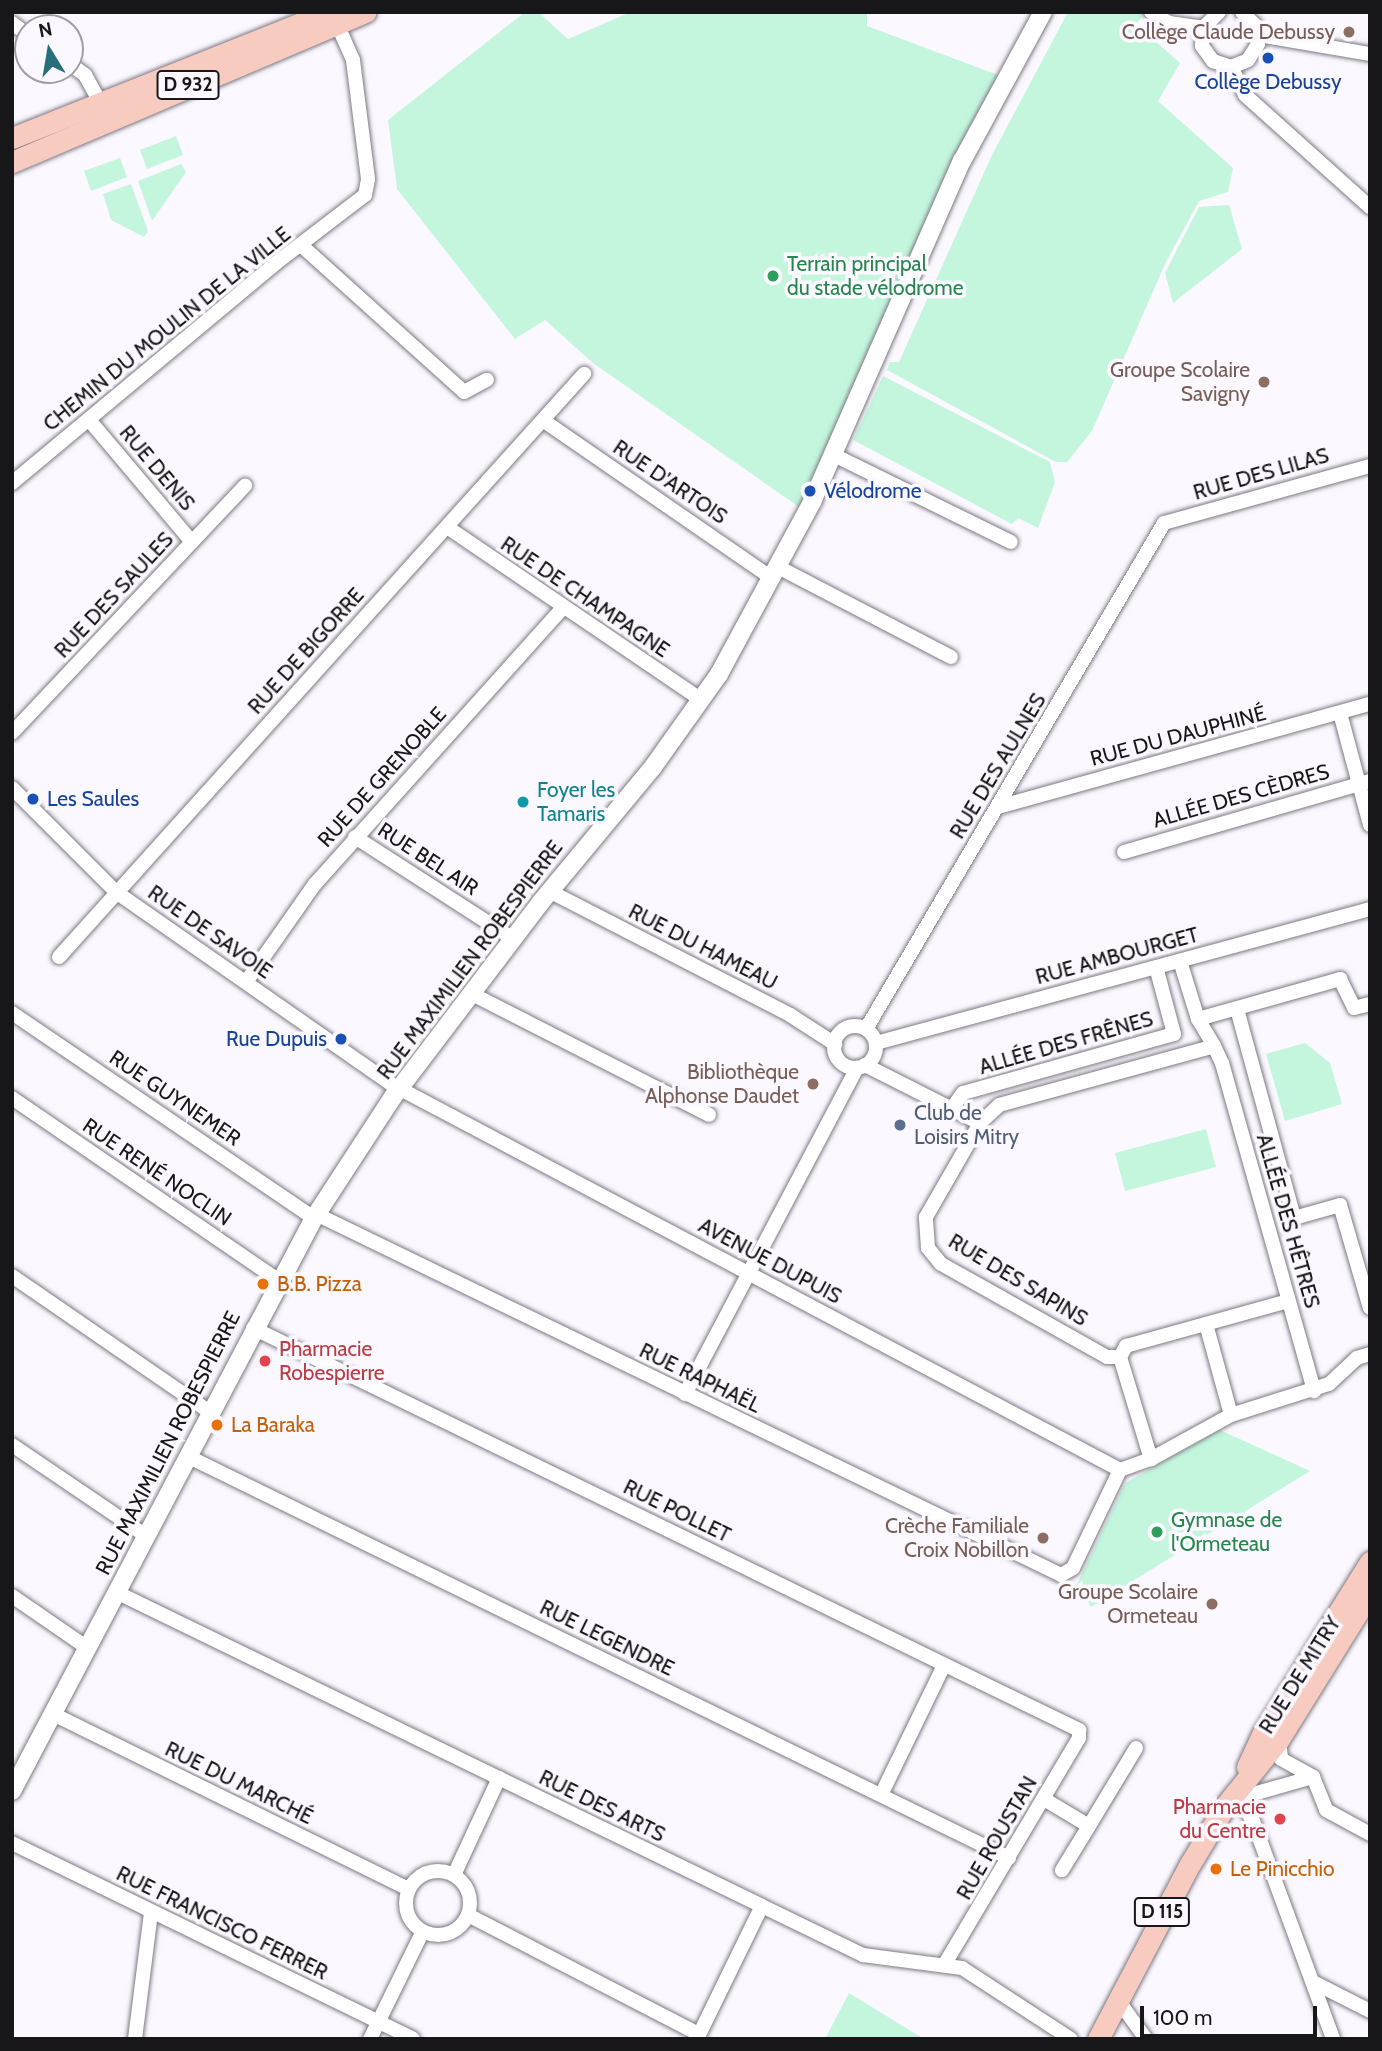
<!DOCTYPE html>
<html>
<head>
<meta charset="utf-8">
<style>
	body { margin:0 }
	#map { position:relative; width:1382px; height:2051px; overflow:hidden; background:#fbf8ff; font-family:Cabin,sans-serif }
	div>[style] { position:absolute }
	[style*='--x'] { left:calc(var(--x)*1px); top:calc(var(--y)*1px); width:calc(var(--w)*1px); rotate:calc(var(--a)*1deg) }
	.green>* { inset:0; background:#c3f6dd }
	.roads { filter:drop-shadow(0 0 2px #7d7983) drop-shadow(0 0 2px #7d7983) }
	.minor>* { height:14px; margin:-7px; padding:0 7px; transform-origin:7px; border-radius:7px; background:#fff }
	.minor>.ring { margin:-7px; padding:0; box-sizing:content-box; background:none; border:14px solid #fff; border-radius:50% }
	.tertiary>* { height:18px; margin:-9px; padding:0 9px; transform-origin:9px; border-radius:9px; background:#fff }
	.primary>* { height:21px; margin:-10.5px; padding:0 10.5px; transform-origin:10.5px; border-radius:10.5px; background:#f7cbbf }
	.dots>* { width:19px; height:19px; translate:-50% -50%; box-sizing:border-box; border:4px solid #fbf8ff; border-radius:50% }
	span { translate:-50% -50%; white-space:nowrap; text-align:center; line-height:1.15; -webkit-text-stroke:7px #fbf8ff; paint-order:stroke }
	.shield-label span { padding:2px 5px; background:#fbf8ff; border:2px solid; border-radius:5px; -webkit-text-stroke-width:0 }
	.shield-label { font-size:19px; color:#171619; font-weight:700 }
	.education-label { font-size:21px; color:#785e54 }
	.right { translate:-100% -50%; text-align:right }
	.transit-label { font-size:21px; color:#164399 }
	.left { translate:0 -50%; text-align:left }
	.leisure-label { font-size:21px; color:#27864d }
	.street-label { font-size:21px; color:#171619 }
	.culture-label { font-size:21px; color:#0d838f }
	.service-label { font-size:21px; color:#4e5e75 }
	.food-label { font-size:21px; color:#c56008 }
	.health-label { font-size:21px; color:#be3a42 }
	.frame { position:absolute; inset:0; border:14px solid #171619; pointer-events:none }
	.north { position:absolute; left:14px; top:14px; width:70px; height:70px; box-sizing:border-box; background:#fbf8ff; border:2px solid #a09ea3; border-radius:50%; rotate:349deg; font-size:19px; font-weight:700; line-height:28px; text-align:center; color:#171619 }
	.north::after { content:''; display:block; margin:auto; width:24px; height:32px; background:#276f7a; clip-path:polygon(50% 0,100% 100%,50% 72%,0 100%) }
	.scale { position:absolute; left:1140px; top:2006px; width:177px; height:32px; box-sizing:border-box; border:4px solid #171619; border-top:0; padding-left:9px; font-size:21px; line-height:24px; white-space:nowrap; color:#171619; -webkit-text-stroke:5px #fbf8ff; paint-order:stroke }
</style>
</head>
<body>
<div id="map">
	<div class="green">
		<div style="clip-path:polygon(525px 12px,538px 12px,568px 39px,631px 12px,867px 12px,867px 26px,998px 75px,799px 507px,593px 363px,545px 320px,515px 339px,397px 189px,388px 120px)"></div>
		<div style="clip-path:polygon(1068px 12px,1146px 12px,1136px 24px,1180px 63px,1158px 101px,1233px 168px,1228px 192px,1199px 201px,1165px 264px,1092px 431px,1067px 462px,1056px 462px,887px 370px,890px 362px,899px 362px,992px 155px)"></div>
		<div style="clip-path:polygon(176px 136px,183px 155px,147px 169px,140px 150px)"></div>
		<div style="clip-path:polygon(120px 158px,127px 177px,91px 191px,84px 171px)"></div>
		<div style="clip-path:polygon(181px 164px,186px 172px,152px 221px,138px 181px)"></div>
		<div style="clip-path:polygon(131px 184px,148px 231px,144px 237px,111px 220px,103px 194px)"></div>
		<div style="clip-path:polygon(1229px 205px,1242px 249px,1173px 303px,1165px 273px,1199px 207px)"></div>
		<div style="clip-path:polygon(883px 376px,1050px 462px,1055px 482px,1038px 528px,1018px 518px,1012px 524px,853px 440px)"></div>
		<div style="clip-path:polygon(1305px 1043px,1330px 1063px,1342px 1104px,1285px 1121px,1266px 1054px)"></div>
		<div style="clip-path:polygon(1206px 1129px,1216px 1167px,1125px 1191px,1115px 1153px)"></div>
		<div style="clip-path:polygon(1220px 1430px,1310px 1471px,1091px 1607px,1077px 1584px,1125px 1483px)"></div>
		<div style="clip-path:polygon(849px 1993px,924px 2039px,825px 2039px)"></div>
	</div>
	<div class="roads">
		<div class="minor">
			<div style="--x:1151;--y:12;--w:21;--a:31"></div>
			<div style="--x:1169;--y:23;--w:34;--a:8"></div>
			<div style="--x:1219;--y:12;--w:23;--a:135"></div>
			<div style="--x:1203;--y:28;--w:18;--a:93"></div>
			<div style="--x:1202;--y:46;--w:19;--a:54"></div>
			<div style="--x:1213;--y:61;--w:19;--a:18"></div>
			<div style="--x:1231;--y:67;--w:18;--a:-22"></div>
			<div style="--x:1248;--y:60;--w:19;--a:-58"></div>
			<div style="--x:1258;--y:44;--w:18;--a:-96"></div>
			<div style="--x:1256;--y:26;--w:20;--a:-135"></div>
			<div style="--x:12;--y:23;--w:20;--a:37"></div>
			<div style="--x:1259;--y:35;--w:113;--a:9.7"></div>
			<div style="--x:70;--y:64;--w:19;--a:36"></div>
			<div style="--x:85;--y:75;--w:33;--a:61"></div>
			<div style="--x:1231;--y:67;--w:31;--a:63"></div>
			<div style="--x:1245;--y:95;--w:168;--a:41.9"></div>
			<div style="--x:302;--y:246;--w:218;--a:42"></div>
			<div style="--x:464;--y:392;--w:26;--a:-28"></div>
			<div style="--x:90;--y:421;--w:158;--a:49.9"></div>
			<div style="--x:544;--y:421;--w:277;--a:34.6"></div>
			<div style="--x:834;--y:455;--w:197;--a:26.2"></div>
			<div style="--x:12;--y:483;--w:344;--a:-39.8"></div>
			<div style="--x:276;--y:263;--w:112;--a:-37.4"></div>
			<div style="--x:365;--y:195;--w:16;--a:-79"></div>
			<div style="--x:368;--y:179;--w:120;--a:-97.2"></div>
			<div style="--x:353;--y:60;--w:47;--a:-113.8"></div>
			<div style="--x:447;--y:527;--w:308;--a:34.2"></div>
			<div style="--x:778;--y:567;--w:195;--a:27.5"></div>
			<div style="--x:1340;--y:713;--w:116;--a:75"></div>
			<div style="--x:12;--y:733;--w:340;--a:-46.7"></div>
			<div style="--x:12;--y:788;--w:147;--a:45"></div>
			<div style="--x:116;--y:892;--w:335;--a:34.9"></div>
			<div style="--x:391;--y:1084;--w:825;--a:27.9"></div>
			<div style="--x:998;--y:807;--w:386;--a:-15.5"></div>
			<div style="--x:355;--y:837;--w:188;--a:32.8"></div>
			<div style="--x:1124;--y:852;--w:256;--a:-16.1"></div>
			<div style="--x:549;--y:891;--w:271;--a:27.2"></div>
			<div style="--x:790;--y:1015;--w:54;--a:32.8"></div>
			<div style="--x:59;--y:957;--w:785;--a:-48"></div>
			<div style="--x:1180;--y:961;--w:61;--a:72.8"></div>
			<div style="--x:1198;--y:1019;--w:31;--a:59"></div>
			<div style="--x:246;--y:982;--w:120;--a:-54.9"></div>
			<div style="--x:315;--y:884;--w:370;--a:-48.1"></div>
			<div style="--x:472;--y:994;--w:266;--a:27"></div>
			<div style="--x:1237;--y:1009;--w:217;--a:74.7"></div>
			<div style="--x:1294;--y:1218;--w:48;--a:-15.8"></div>
			<div style="--x:1340;--y:1205;--w:107;--a:73.8"></div>
			<div style="--x:12;--y:1013;--w:365;--a:34.2"></div>
			<div style="--x:1198;--y:1019;--w:148;--a:-15.7"></div>
			<div style="--x:1340;--y:979;--w:32;--a:64"></div>
			<div style="--x:1354;--y:1008;--w:16;--a:-14"></div>
			<div class="ring" style="left:834px;top:1026px;width:28px;height:28px"></div>
			<div style="--x:866;--y:1029;--w:587;--a:-59.5"></div>
			<div style="--x:1164;--y:523;--w:214;--a:-15.5"></div>
			<div style="--x:876;--y:1043;--w:512;--a:-15.18"></div>
			<div style="--x:865;--y:1065;--w:129;--a:26.8"></div>
			<div style="--x:12;--y:1098;--w:324;--a:34.4"></div>
			<div style="--x:951;--y:1110;--w:21;--a:-55"></div>
			<div style="--x:963;--y:1093;--w:219;--a:-15.6"></div>
			<div style="--x:1174;--y:1034;--w:69;--a:-105"></div>
			<div style="--x:316;--y:1214;--w:828;--a:25.85"></div>
			<div style="--x:1061;--y:1575;--w:14;--a:-30"></div>
			<div style="--x:1073;--y:1568;--w:109;--a:-64.4"></div>
			<div style="--x:12;--y:1276;--w:240;--a:34.5"></div>
			<div style="--x:1206;--y:1324;--w:94;--a:74.6"></div>
			<div style="--x:253;--y:1328;--w:919;--a:25.95"></div>
			<div style="--x:1079;--y:1730;--w:8;--a:90"></div>
			<div style="--x:1079;--y:1738;--w:261;--a:120.7"></div>
			<div style="--x:1120;--y:1357;--w:13;--a:180"></div>
			<div style="--x:1107;--y:1357;--w:190;--a:-150.7"></div>
			<div style="--x:941;--y:1264;--w:21;--a:-129"></div>
			<div style="--x:928;--y:1248;--w:31;--a:-94"></div>
			<div style="--x:926;--y:1217;--w:108;--a:-60.1"></div>
			<div style="--x:980;--y:1123;--w:26;--a:-43"></div>
			<div style="--x:999;--y:1105;--w:223;--a:-15.3"></div>
			<div style="--x:1214;--y:1046;--w:19;--a:65"></div>
			<div style="--x:1222;--y:1063;--w:341;--a:74.3"></div>
			<div style="--x:1120;--y:1357;--w:13;--a:-61"></div>
			<div style="--x:1126;--y:1346;--w:168;--a:-15.5"></div>
			<div style="--x:1120;--y:1357;--w:107;--a:73.1"></div>
			<div style="--x:685;--y:1394;--w:369;--a:-62.2"></div>
			<div style="--x:12;--y:1445;--w:161;--a:34.1"></div>
			<div style="--x:187;--y:1456;--w:915;--a:26.06"></div>
			<div style="--x:1120;--y:1470;--w:33;--a:-20"></div>
			<div style="--x:1151;--y:1459;--w:91;--a:-28.8"></div>
			<div style="--x:1231;--y:1415;--w:103;--a:-17.6"></div>
			<div style="--x:1329;--y:1384;--w:38;--a:-43"></div>
			<div style="--x:1357;--y:1358;--w:14;--a:-17"></div>
			<div style="--x:116;--y:1592;--w:831;--a:25.92"></div>
			<div style="--x:863;--y:1955;--w:100;--a:7.5"></div>
			<div style="--x:962;--y:1968;--w:130;--a:33.1"></div>
			<div style="--x:12;--y:1596;--w:90;--a:34.6"></div>
			<div style="--x:51;--y:1713;--w:399;--a:26.2"></div>
			<div style="--x:1279;--y:1739;--w:20;--a:84"></div>
			<div style="--x:1281;--y:1759;--w:37;--a:29"></div>
			<div style="--x:1313;--y:1777;--w:35;--a:68"></div>
			<div style="--x:1326;--y:1810;--w:50;--a:28.6"></div>
			<div style="--x:1236;--y:1792;--w:34;--a:60"></div>
			<div style="--x:1253;--y:1821;--w:232;--a:69.8"></div>
			<div style="--x:1236;--y:1792;--w:17;--a:7"></div>
			<div style="--x:1253;--y:1794;--w:62;--a:-15.8"></div>
			<div style="--x:881;--y:1795;--w:144;--a:-64.1"></div>
			<div style="--x:1044;--y:1799;--w:52;--a:31"></div>
			<div style="--x:1089;--y:1826;--w:52;--a:121.5"></div>
			<div style="--x:1089;--y:1826;--w:91;--a:-58.9"></div>
			<div style="--x:12;--y:1843;--w:446;--a:26"></div>
			<div class="ring" style="left:406px;top:1871px;width:50px;height:50px"></div>
			<div style="--x:454;--y:1875;--w:107;--a:-65.1"></div>
			<div style="--x:468;--y:1915;--w:260;--a:27.3"></div>
			<div style="--x:1313;--y:1982;--w:64;--a:27"></div>
			<div style="--x:1118;--y:2000;--w:48;--a:54.3"></div>
			<div style="--x:135;--y:2039;--w:128;--a:-82.8"></div>
			<div style="--x:370;--y:2039;--w:120;--a:-63.9"></div>
			<div style="--x:697;--y:2039;--w:146;--a:-64"></div>
		</div>
		<div class="tertiary">
			<div style="--x:12;--y:1791;--w:648;--a:-62.21"></div>
			<div style="--x:314;--y:1218;--w:145;--a:-56.9"></div>
			<div style="--x:393;--y:1097;--w:243;--a:-52.8"></div>
			<div style="--x:540;--y:903;--w:177;--a:-50.3"></div>
			<div style="--x:653;--y:767;--w:114;--a:-54.6"></div>
			<div style="--x:719;--y:674;--w:196;--a:-61.6"></div>
			<div style="--x:812;--y:502;--w:373;--a:-66.3"></div>
			<div style="--x:962;--y:161;--w:170;--a:-61.5"></div>
		</div>
		<div class="primary">
			<div style="--x:12;--y:138;--w:340;--a:-21.7"></div>
			<div style="--x:12;--y:162;--w:384;--a:-23"></div>
			<div style="--x:1247;--y:1767;--w:38;--a:-65"></div>
			<div style="--x:1263;--y:1733;--w:202;--a:-58"></div>
			<div style="--x:1098;--y:2039;--w:198;--a:-62.3"></div>
			<div style="--x:1190;--y:1864;--w:68;--a:-58.9"></div>
			<div style="--x:1225;--y:1806;--w:86;--a:-51.1"></div>
			<div style="--x:1279;--y:1739;--w:172;--a:-58.1"></div>
		</div>
	</div>
	<div class="dots">
		<div style="left:1349px;top:32px;background:#8d6e63"></div>
		<div style="left:1268px;top:58px;background:#1a4fb4"></div>
		<div style="left:773px;top:276px;background:#2e9e5b"></div>
		<div style="left:1264px;top:382px;background:#8d6e63"></div>
		<div style="left:810px;top:491px;background:#1a4fb4"></div>
		<div style="left:33px;top:799px;background:#1a4fb4"></div>
		<div style="left:523px;top:802px;background:#0f9aa8"></div>
		<div style="left:341px;top:1039px;background:#1a4fb4"></div>
		<div style="left:813px;top:1084px;background:#8d6e63"></div>
		<div style="left:900px;top:1125px;background:#5c6f8a"></div>
		<div style="left:263px;top:1284px;background:#e8710a"></div>
		<div style="left:265px;top:1361px;background:#e0444e"></div>
		<div style="left:217px;top:1425px;background:#e8710a"></div>
		<div style="left:1157px;top:1532px;background:#2e9e5b"></div>
		<div style="left:1043px;top:1538px;background:#8d6e63"></div>
		<div style="left:1212px;top:1604px;background:#8d6e63"></div>
		<div style="left:1280px;top:1819px;background:#e0444e"></div>
		<div style="left:1216px;top:1869px;background:#e8710a"></div>
	</div>
	<div class="shield-label">
		<span style="left:188px;top:85px">D 932</span>
		<span style="left:1162px;top:1912px">D 115</span>
	</div>
	<div class="education-label">
		<span class="right" style="left:1335px;top:32px">Collège Claude Debussy</span>
		<span class="right" style="left:1250px;top:382px">Groupe Scolaire<br>Savigny</span>
		<span class="right" style="left:799px;top:1084px">Bibliothèque<br>Alphonse Daudet</span>
		<span class="right" style="left:1029px;top:1538px">Crèche Familiale<br>Croix Nobillon</span>
		<span class="right" style="left:1198px;top:1604px">Groupe Scolaire<br>Ormeteau</span>
	</div>
	<div class="transit-label">
		<span style="left:1268px;top:82px">Collège Debussy</span>
		<span class="left" style="left:824px;top:491px">Vélodrome</span>
		<span class="left" style="left:47px;top:799px">Les Saules</span>
		<span class="right" style="left:327px;top:1039px">Rue Dupuis</span>
	</div>
	<div class="leisure-label">
		<span class="left" style="left:787px;top:276px">Terrain principal<br>du stade vélodrome</span>
		<span class="left" style="left:1171px;top:1532px">Gymnase de<br>l'Ormeteau</span>
	</div>
	<div class="street-label">
		<span style="left:167px;top:329px;rotate:-39deg">CHEMIN DU MOULIN DE LA VILLE</span>
		<span style="left:157px;top:468px;rotate:50deg">RUE DENIS</span>
		<span style="left:1261px;top:474px;rotate:-16deg">RUE DES LILAS</span>
		<span style="left:670px;top:482px;rotate:34deg">RUE D'ARTOIS</span>
		<span style="left:114px;top:595px;rotate:-47deg">RUE DES SAULES</span>
		<span style="left:585px;top:597px;rotate:34deg">RUE DE CHAMPAGNE</span>
		<span style="left:306px;top:651px;rotate:-48deg">RUE DE BIGORRE</span>
		<span style="left:1178px;top:736px;rotate:-15deg">RUE DU DAUPHINÉ</span>
		<span style="left:998px;top:766px;rotate:-59deg">RUE DES AULNES</span>
		<span style="left:382px;top:777px;rotate:-48deg">RUE DE GRENOBLE</span>
		<span style="left:1241px;top:796px;rotate:-16deg">ALLÉE DES CÈDRES</span>
		<span style="left:428px;top:859px;rotate:33deg">RUE BEL AIR</span>
		<span style="left:210px;top:932px;rotate:35deg">RUE DE SAVOIE</span>
		<span style="left:703px;top:947px;rotate:27deg">RUE DU HAMEAU</span>
		<span style="left:1117px;top:956px;rotate:-15deg">RUE AMBOURGET</span>
		<span style="left:470px;top:960px;rotate:-53deg">RUE MAXIMILIEN ROBESPIERRE</span>
		<span style="left:1066px;top:1043px;rotate:-16deg">ALLÉE DES FRÊNES</span>
		<span style="left:175px;top:1098px;rotate:34deg">RUE GUYNEMER</span>
		<span style="left:157px;top:1172px;rotate:34deg">RUE RENÉ NOCLIN</span>
		<span style="left:1288px;top:1221px;rotate:74deg">ALLÉE DES HÊTRES</span>
		<span style="left:770px;top:1261px;rotate:28deg">AVENUE DUPUIS</span>
		<span style="left:1018px;top:1280px;rotate:31deg">RUE DES SAPINS</span>
		<span style="left:700px;top:1378px;rotate:26deg">RUE RAPHAËL</span>
		<span style="left:168px;top:1443px;rotate:-63deg">RUE MAXIMILIEN ROBESPIERRE</span>
		<span style="left:677px;top:1511px;rotate:26deg">RUE POLLET</span>
		<span style="left:607px;top:1638px;rotate:26deg">RUE LEGENDRE</span>
		<span style="left:1300px;top:1675px;rotate:-58deg">RUE DE MITRY</span>
		<span style="left:239px;top:1783px;rotate:26deg">RUE DU MARCHÉ</span>
		<span style="left:602px;top:1806px;rotate:26deg">RUE DES ARTS</span>
		<span style="left:997px;top:1838px;rotate:-60deg">RUE ROUSTAN</span>
		<span style="left:222px;top:1923px;rotate:26deg">RUE FRANCISCO FERRER</span>
	</div>
	<div class="culture-label">
		<span class="left" style="left:537px;top:802px">Foyer les<br>Tamaris</span>
	</div>
	<div class="service-label">
		<span class="left" style="left:914px;top:1125px">Club de<br>Loisirs Mitry</span>
	</div>
	<div class="food-label">
		<span class="left" style="left:277px;top:1284px">B.B. Pizza</span>
		<span class="left" style="left:231px;top:1425px">La Baraka</span>
		<span class="left" style="left:1230px;top:1869px">Le Pinicchio</span>
	</div>
	<div class="health-label">
		<span class="left" style="left:279px;top:1361px">Pharmacie<br>Robespierre</span>
		<span class="right" style="left:1266px;top:1819px">Pharmacie<br>du Centre</span>
	</div>
	<div class="frame"></div>
	<div class="north">N</div>
	<div class="scale">100 m</div>
</div>
</body>
</html>
